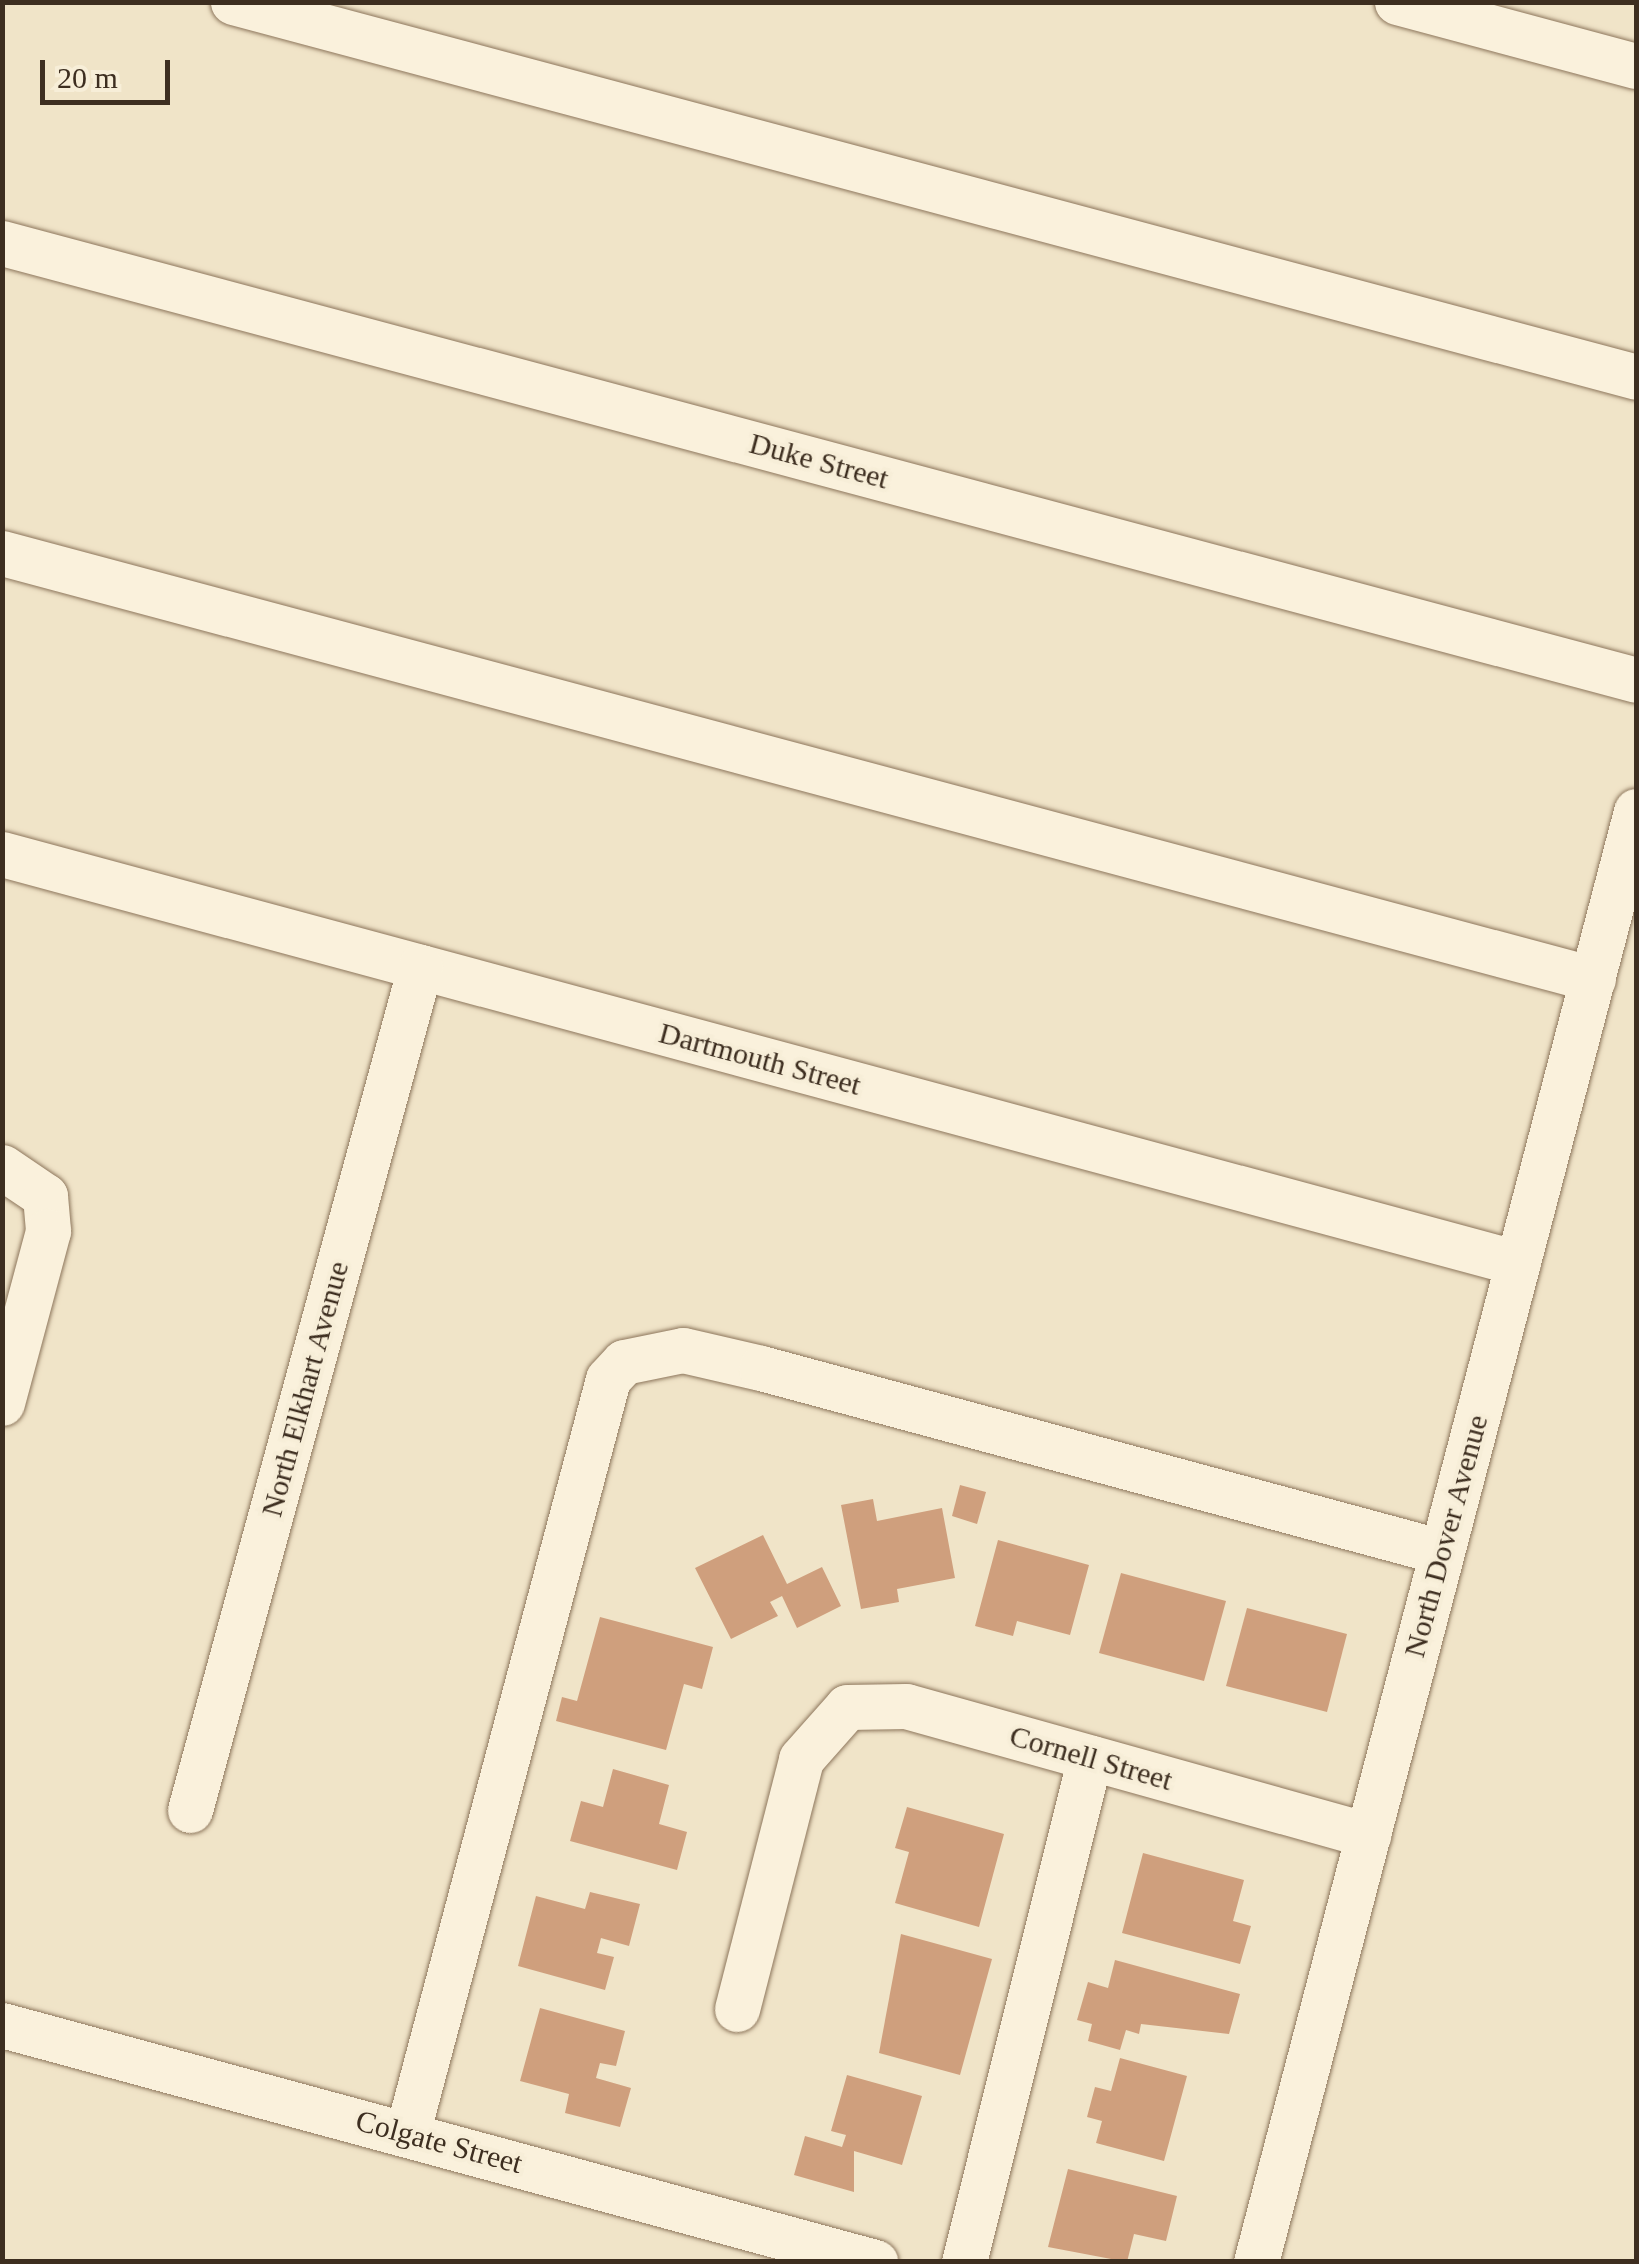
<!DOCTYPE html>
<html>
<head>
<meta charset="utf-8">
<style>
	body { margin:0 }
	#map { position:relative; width:1639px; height:2264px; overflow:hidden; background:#f0e4c8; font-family:"Times New Roman",serif }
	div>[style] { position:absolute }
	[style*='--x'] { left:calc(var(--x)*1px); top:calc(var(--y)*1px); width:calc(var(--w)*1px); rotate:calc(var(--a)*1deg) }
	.building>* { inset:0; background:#cf9f7d }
	.roads { filter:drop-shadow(0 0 2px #8d765c) drop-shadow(0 0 2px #8d765c) }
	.minor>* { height:45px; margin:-22.5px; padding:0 22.5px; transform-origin:22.5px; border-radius:22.5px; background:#faf1dc }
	span { translate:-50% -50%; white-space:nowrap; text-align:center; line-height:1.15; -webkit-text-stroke:8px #f7eed8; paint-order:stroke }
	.street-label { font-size:30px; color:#3d2e20 }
	.frame { position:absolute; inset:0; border:5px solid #3d2e20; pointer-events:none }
	.scale { position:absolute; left:40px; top:60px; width:130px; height:45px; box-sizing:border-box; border:5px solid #3d2e20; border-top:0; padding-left:12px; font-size:30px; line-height:35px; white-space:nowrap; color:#3d2e20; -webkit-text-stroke:8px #f7eed8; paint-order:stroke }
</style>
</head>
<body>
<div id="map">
	<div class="building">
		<div style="clip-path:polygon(960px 1485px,986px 1492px,977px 1524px,952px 1516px)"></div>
		<div style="clip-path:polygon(873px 1499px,877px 1521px,942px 1508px,955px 1578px,897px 1589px,899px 1602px,861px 1609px,841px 1505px)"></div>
		<div style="clip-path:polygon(763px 1535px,787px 1584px,822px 1567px,841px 1606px,797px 1628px,782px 1596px,770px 1602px,778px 1616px,731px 1639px,695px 1568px)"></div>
		<div style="clip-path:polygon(998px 1540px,1089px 1565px,1070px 1635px,1017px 1621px,1013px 1636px,975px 1626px)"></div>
		<div style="clip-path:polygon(1121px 1573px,1226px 1601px,1204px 1681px,1099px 1653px)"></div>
		<div style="clip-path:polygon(1247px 1608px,1347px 1634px,1327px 1712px,1226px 1686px)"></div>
		<div style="clip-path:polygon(600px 1617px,713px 1647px,702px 1689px,684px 1684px,666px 1750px,556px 1721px,562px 1697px,577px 1701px)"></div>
		<div style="clip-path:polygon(613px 1769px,669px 1785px,659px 1824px,687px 1832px,677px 1870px,570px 1841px,581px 1801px,603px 1807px)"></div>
		<div style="clip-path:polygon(907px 1807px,1004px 1834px,979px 1927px,895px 1903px,909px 1852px,895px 1848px)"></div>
		<div style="clip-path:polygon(1143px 1853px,1244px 1880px,1233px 1921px,1251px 1926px,1240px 1964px,1122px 1933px)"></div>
		<div style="clip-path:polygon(590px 1892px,640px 1904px,629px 1946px,601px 1938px,597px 1953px,614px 1957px,605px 1990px,518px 1966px,536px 1896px,585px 1909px)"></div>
		<div style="clip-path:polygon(901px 1934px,992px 1959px,960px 2075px,879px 2053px)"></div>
		<div style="clip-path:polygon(1115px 1960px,1240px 1994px,1229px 2034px,1141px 2024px,1139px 2034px,1126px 2030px,1120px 2050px,1088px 2041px,1092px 2024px,1077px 2020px,1088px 1982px,1108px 1988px)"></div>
		<div style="clip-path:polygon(540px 2008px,625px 2031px,616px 2066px,600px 2063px,596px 2078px,631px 2088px,620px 2127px,565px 2113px,569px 2094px,520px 2081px)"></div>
		<div style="clip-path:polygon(1120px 2058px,1187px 2076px,1164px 2161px,1096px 2143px,1102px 2121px,1087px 2117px,1095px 2087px,1111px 2091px)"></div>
		<div style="clip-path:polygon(847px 2075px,922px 2096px,902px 2165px,854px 2151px,854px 2192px,794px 2175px,805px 2136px,842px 2147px,846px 2135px,831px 2131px)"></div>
		<div style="clip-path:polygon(1068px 2169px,1177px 2196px,1166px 2241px,1134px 2234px,1127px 2262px,1048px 2247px)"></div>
	</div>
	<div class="roads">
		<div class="minor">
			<div style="--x:233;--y:2;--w:1452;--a:14.96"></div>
			<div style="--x:1397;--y:2;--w:247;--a:15"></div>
			<div style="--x:2;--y:243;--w:1691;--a:14.97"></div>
			<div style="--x:2;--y:553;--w:1647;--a:14.99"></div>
			<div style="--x:2;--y:854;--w:1570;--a:15.1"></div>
			<div style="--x:2;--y:1167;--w:52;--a:34"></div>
			<div style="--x:45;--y:1196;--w:35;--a:85"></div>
			<div style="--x:48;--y:1231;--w:178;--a:105"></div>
			<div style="--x:190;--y:1810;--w:874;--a:-74.74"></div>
			<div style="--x:737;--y:2009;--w:258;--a:-75.6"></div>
			<div style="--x:801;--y:1759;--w:69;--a:-48.5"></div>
			<div style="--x:847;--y:1707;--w:59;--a:-1"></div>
			<div style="--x:906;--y:1706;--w:480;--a:15.6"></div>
			<div style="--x:2;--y:2025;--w:905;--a:15.19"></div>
			<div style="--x:407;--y:2134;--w:781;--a:-75.09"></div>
			<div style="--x:608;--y:1379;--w:23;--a:-47"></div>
			<div style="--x:624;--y:1362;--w:60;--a:-11.5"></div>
			<div style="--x:683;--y:1350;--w:80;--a:13"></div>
			<div style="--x:761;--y:1368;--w:705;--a:15.12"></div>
			<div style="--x:964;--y:2262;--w:520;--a:-75.99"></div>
			<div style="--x:1256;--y:2262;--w:1500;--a:-75.32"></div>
		</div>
	</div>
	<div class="street-label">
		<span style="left:819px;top:461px;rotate:15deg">Duke Street</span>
		<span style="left:760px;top:1059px;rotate:15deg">Dartmouth Street</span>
		<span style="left:305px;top:1389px;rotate:-75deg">North Elkhart Avenue</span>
		<span style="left:1446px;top:1536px;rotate:-75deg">North Dover Avenue</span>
		<span style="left:1091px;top:1758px;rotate:16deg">Cornell Street</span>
		<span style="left:439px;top:2142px;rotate:15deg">Colgate Street</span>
	</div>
	<div class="frame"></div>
	<div class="scale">20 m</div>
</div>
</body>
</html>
